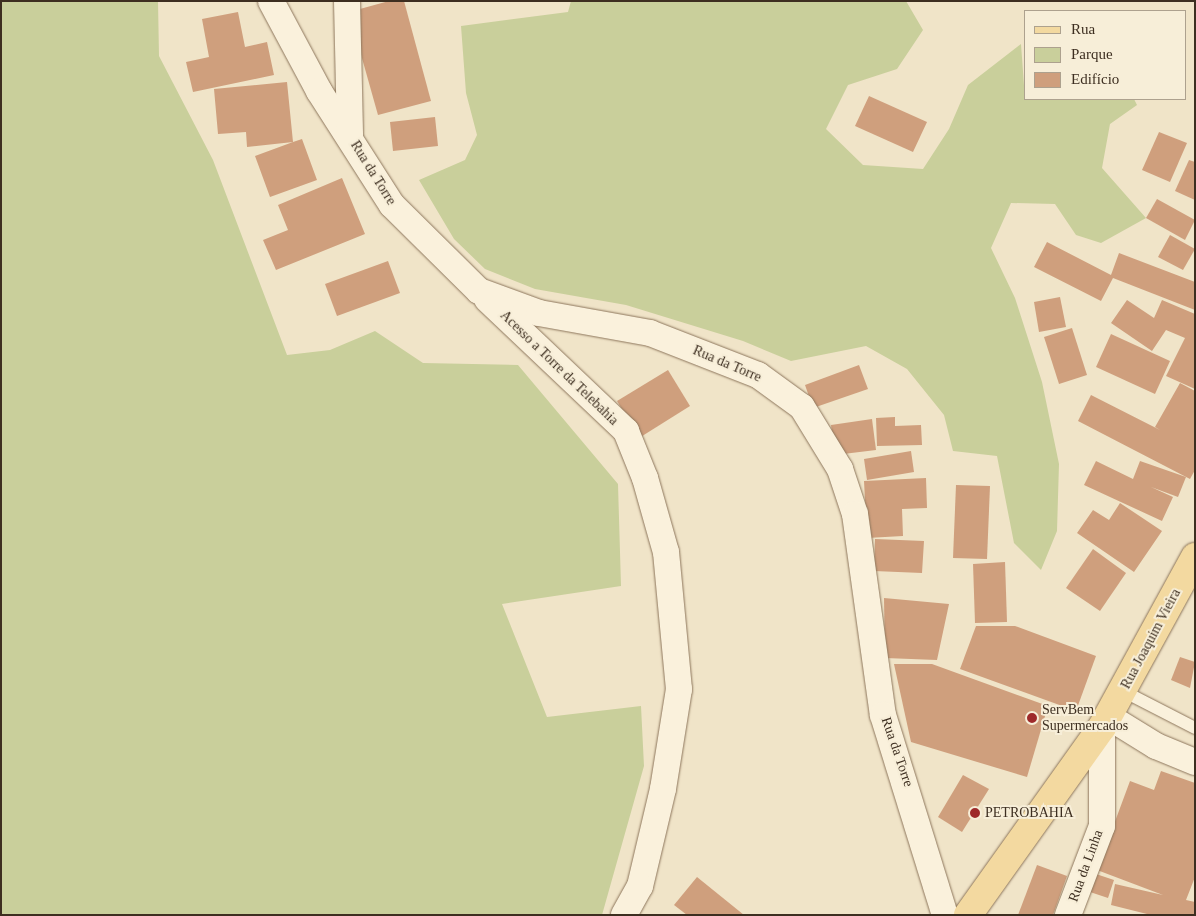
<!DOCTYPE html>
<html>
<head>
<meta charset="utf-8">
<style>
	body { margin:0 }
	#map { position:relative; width:1196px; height:916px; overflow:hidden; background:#f0e4c8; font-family:"Times New Roman",serif }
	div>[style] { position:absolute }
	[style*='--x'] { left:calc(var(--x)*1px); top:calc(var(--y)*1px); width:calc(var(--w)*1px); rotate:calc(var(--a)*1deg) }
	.green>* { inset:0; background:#c9cf9b }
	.building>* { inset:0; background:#cf9f7d }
	.roads { filter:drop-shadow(0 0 1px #8d765c) drop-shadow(0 0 1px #8d765c) }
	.service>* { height:12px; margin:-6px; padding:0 6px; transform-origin:6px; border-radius:6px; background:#faf1dc }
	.minor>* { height:26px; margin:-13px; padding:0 13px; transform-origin:13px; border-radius:13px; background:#faf1dc }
	.primary>* { height:28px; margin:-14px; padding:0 14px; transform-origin:14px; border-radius:14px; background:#f3d9a0 }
	.dots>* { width:14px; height:14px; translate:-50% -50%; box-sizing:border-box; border:2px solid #f7eed8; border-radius:50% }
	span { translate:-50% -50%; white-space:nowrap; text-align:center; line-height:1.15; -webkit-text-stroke:4px #f7eed8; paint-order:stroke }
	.street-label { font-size:14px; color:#3d2e20 }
	.poi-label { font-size:14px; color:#3d2e20 }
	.left { translate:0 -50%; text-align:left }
	.frame { position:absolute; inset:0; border:2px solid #3d2e20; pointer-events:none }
	.legend { position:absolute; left:1024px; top:10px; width:162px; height:90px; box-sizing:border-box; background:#f7eed8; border:1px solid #ada18e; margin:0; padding:6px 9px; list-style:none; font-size:15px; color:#3d2e20 }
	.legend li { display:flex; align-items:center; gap:10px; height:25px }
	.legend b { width:25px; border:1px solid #ada18e }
</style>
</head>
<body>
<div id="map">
	<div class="green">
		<div style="clip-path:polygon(1px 1px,158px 1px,159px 56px,213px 160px,287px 355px,330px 350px,375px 331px,423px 363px,518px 365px,618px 484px,621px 586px,502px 604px,547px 717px,641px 706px,644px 766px,602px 915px,1px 915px)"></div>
		<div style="clip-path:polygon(571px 1px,906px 1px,923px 30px,897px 69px,848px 85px,826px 129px,863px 165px,923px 169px,949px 129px,968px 85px,1021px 44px,1025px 99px,1134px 99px,1137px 105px,1110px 124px,1102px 168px,1146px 218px,1101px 243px,1076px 235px,1055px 204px,1011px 203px,991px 248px,1015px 298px,1042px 382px,1059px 464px,1057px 531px,1041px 570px,1014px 543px,997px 456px,953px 451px,944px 415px,907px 369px,866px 346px,791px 361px,743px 341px,626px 305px,535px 289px,485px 269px,454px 239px,419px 180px,465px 160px,477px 135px,466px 93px,461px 26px,568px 12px)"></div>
	</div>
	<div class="building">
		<div style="clip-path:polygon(389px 1px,404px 1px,431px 101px,378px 115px,349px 12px)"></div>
		<div style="clip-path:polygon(238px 12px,245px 47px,267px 42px,274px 75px,193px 92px,186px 62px,209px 57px,202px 19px)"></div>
		<div style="clip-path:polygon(287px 82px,293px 142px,302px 139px,317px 180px,270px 197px,255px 156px,293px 142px,247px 147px,246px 132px,218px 134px,214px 89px)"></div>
		<div style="clip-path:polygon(869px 96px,927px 122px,913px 152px,855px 126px)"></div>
		<div style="clip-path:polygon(435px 117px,438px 146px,393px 151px,390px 122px)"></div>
		<div style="clip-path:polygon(1159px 132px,1187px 143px,1170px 182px,1142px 170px)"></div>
		<div style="clip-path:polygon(1189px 160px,1195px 162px,1195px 200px,1175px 191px)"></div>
		<div style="clip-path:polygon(342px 178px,365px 234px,276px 270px,263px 240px,288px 230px,278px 205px)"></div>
		<div style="clip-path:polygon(1157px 199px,1195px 220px,1185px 240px,1146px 218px)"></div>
		<div style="clip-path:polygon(1170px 235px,1195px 249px,1183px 270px,1158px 257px)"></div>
		<div style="clip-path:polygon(1047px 242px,1111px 275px,1119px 253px,1195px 282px,1195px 310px,1113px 278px,1101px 301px,1034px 267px)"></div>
		<div style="clip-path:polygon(388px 261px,400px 293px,337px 316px,325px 284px)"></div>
		<div style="clip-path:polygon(1060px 297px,1066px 327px,1039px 332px,1034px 302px)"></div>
		<div style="clip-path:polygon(1127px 300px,1154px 318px,1162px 300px,1195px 314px,1195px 389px,1166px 376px,1185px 338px,1166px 330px,1152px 351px,1111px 323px)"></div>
		<div style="clip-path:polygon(1072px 328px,1087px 375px,1059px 384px,1044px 337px)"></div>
		<div style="clip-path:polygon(1111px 334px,1170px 361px,1155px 394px,1096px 367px)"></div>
		<div style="clip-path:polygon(859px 365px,868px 389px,813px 408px,805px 385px)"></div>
		<div style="clip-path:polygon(668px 370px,690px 406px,639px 438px,617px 401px)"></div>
		<div style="clip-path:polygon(1180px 383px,1195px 391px,1195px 470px,1190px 479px,1078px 421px,1091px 395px,1160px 430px,1155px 427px)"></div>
		<div style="clip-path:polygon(895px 417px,895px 426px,921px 425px,922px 445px,877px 446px,876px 418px)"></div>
		<div style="clip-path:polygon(872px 419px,876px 450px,835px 455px,831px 425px)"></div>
		<div style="clip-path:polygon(911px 451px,914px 472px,867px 480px,864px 459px)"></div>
		<div style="clip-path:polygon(1096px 461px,1133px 479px,1140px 461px,1186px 477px,1178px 497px,1151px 487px,1173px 497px,1162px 521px,1084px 485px)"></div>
		<div style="clip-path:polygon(926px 478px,927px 508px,902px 509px,903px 536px,867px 538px,864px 481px)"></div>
		<div style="clip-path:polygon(956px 485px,990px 486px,987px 559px,953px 558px)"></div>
		<div style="clip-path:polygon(1120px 503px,1162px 531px,1134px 572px,1077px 533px,1093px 510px,1109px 520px)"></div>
		<div style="clip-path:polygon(875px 539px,924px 541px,922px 573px,874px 571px)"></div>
		<div style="clip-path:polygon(1093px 549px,1126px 573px,1100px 611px,1066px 588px)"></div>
		<div style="clip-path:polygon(1005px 562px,1007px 622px,975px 623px,973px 564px)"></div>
		<div style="clip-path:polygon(884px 598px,949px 604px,937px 660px,885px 658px)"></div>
		<div style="clip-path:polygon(976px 626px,1015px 626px,1096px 656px,1076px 711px,960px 669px)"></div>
		<div style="clip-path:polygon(1180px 657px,1195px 662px,1190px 688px,1171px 680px)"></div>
		<div style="clip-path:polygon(894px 664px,932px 664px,1048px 706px,1027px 777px,911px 742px)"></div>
		<div style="clip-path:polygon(1161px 771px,1195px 783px,1195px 877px,1186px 900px,1195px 902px,1195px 915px,1151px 915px,1111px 905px,1115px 884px,1163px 895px,1097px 870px,1130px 781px,1154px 790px)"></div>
		<div style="clip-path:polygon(963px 775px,989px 789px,962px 832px,938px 817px)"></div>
		<div style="clip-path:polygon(1037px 865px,1067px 876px,1053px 915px,1018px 915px)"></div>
		<div style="clip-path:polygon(1096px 874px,1114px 880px,1108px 898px,1090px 892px)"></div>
		<div style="clip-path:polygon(697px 877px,744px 915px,687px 915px,674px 905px)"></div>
	</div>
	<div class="roads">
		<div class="service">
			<div style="--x:1123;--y:691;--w:81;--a:27.2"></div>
		</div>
		<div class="minor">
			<div style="--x:271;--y:1;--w:102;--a:61.9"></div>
			<div style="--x:319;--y:91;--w:135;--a:57.4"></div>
			<div style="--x:392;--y:205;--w:122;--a:44.7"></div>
			<div style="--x:479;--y:291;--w:64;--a:20.1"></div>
			<div style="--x:539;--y:313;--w:113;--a:10.2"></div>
			<div style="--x:650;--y:333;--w:116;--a:21.3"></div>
			<div style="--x:758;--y:375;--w:54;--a:36"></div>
			<div style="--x:802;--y:407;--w:73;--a:58.5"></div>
			<div style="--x:840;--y:469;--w:47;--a:71.6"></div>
			<div style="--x:855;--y:514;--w:203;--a:82.1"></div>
			<div style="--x:883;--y:715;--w:209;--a:72.8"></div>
			<div style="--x:347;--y:1;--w:136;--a:88.7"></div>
			<div style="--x:487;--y:299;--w:192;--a:43.5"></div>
			<div style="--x:626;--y:431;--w:51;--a:68"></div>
			<div style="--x:645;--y:478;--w:77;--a:74.2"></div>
			<div style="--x:666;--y:552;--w:138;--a:84.6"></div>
			<div style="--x:679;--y:689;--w:101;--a:99.1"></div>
			<div style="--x:663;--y:789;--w:100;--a:103.3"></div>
			<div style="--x:640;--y:886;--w:33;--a:119"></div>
			<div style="--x:1109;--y:717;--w:55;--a:31.7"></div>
			<div style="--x:1156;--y:746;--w:42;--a:22.3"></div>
			<div style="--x:1068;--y:915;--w:95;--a:-69.1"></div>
			<div style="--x:1102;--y:826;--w:99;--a:-90"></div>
		</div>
		<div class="primary">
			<div style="--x:968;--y:915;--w:231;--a:-54.5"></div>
			<div style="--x:1102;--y:727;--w:194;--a:-61.3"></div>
		</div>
	</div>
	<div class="dots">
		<div style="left:1032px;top:718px;background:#9e2a2b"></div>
		<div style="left:975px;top:813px;background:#9e2a2b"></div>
	</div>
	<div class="street-label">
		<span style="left:373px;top:173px;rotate:58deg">Rua da Torre</span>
		<span style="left:727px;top:364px;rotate:23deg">Rua da Torre</span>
		<span style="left:559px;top:368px;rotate:44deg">Acesso a Torre da Telebahia</span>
		<span style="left:1151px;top:639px;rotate:-62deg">Rua Joaquim Vieira</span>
		<span style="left:897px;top:752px;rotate:71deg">Rua da Torre</span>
		<span style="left:1086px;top:866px;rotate:-70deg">Rua da Linha</span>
	</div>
	<div class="poi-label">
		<span class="left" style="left:1042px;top:718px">ServBem<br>Supermercados</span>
		<span class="left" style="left:985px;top:813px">PETROBAHIA</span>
	</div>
	<div class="frame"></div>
	<ul class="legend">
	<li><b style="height:6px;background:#f3d9a0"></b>Rua</li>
	<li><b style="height:14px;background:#c9cf9b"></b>Parque</li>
	<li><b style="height:14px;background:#cf9f7d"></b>Edifício</li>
	</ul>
</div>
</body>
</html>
